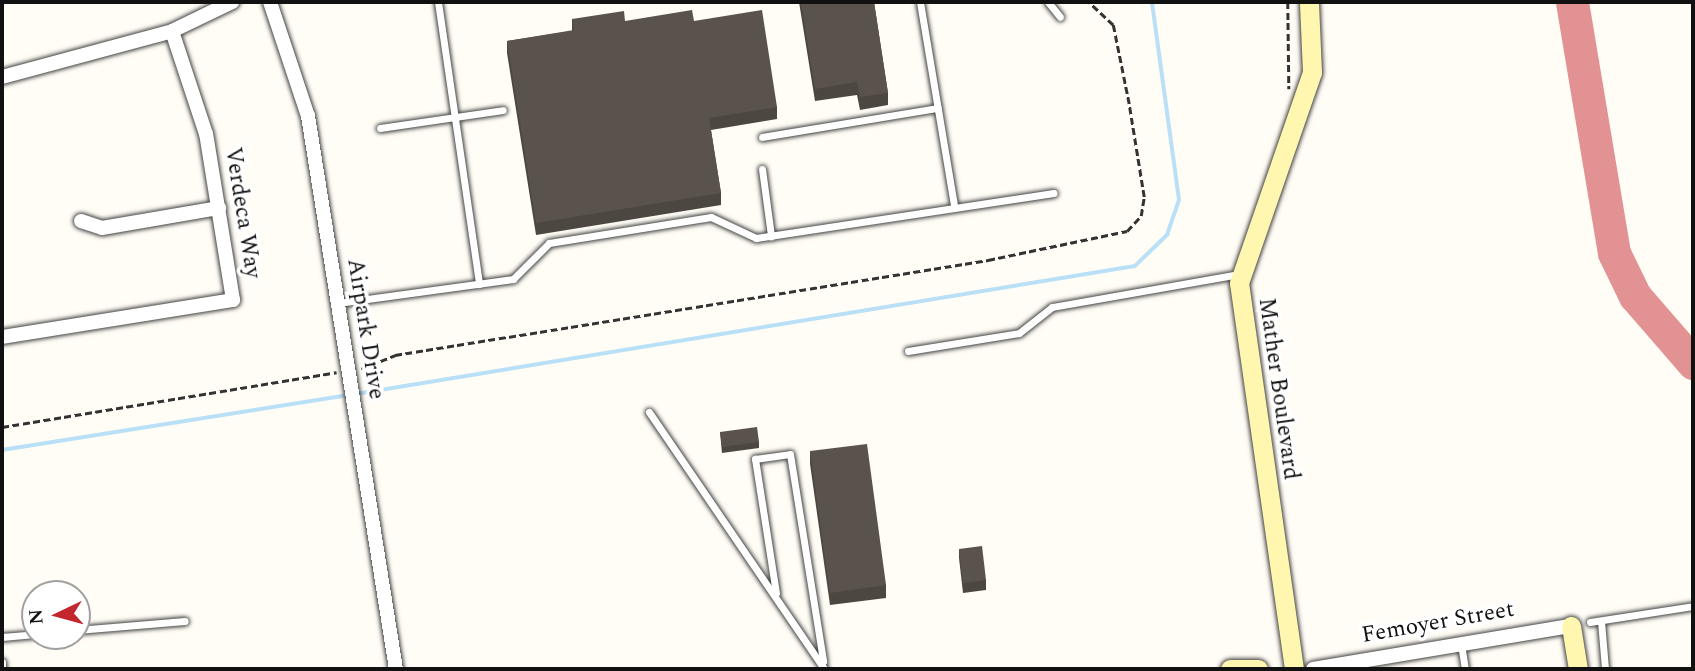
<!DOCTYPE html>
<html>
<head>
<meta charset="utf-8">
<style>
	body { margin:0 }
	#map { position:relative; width:1695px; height:671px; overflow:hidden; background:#fffdf5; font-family:Spectral,serif }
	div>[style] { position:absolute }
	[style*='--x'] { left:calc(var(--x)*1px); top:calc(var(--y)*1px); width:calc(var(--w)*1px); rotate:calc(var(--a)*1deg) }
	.stream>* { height:3.5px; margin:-1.75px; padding:0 1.75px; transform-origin:1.75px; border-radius:1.75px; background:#b9e0f7 }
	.taxiway>* { height:33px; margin:-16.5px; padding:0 16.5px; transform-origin:16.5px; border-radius:16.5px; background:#e29292 }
	.path>* { height:2.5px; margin-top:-1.25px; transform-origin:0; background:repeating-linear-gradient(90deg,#333 0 7px,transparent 0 10.5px) }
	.roads { filter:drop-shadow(0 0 2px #444) drop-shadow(0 0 2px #444) }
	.lane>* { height:7px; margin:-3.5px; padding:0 3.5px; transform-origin:3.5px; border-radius:3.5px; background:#fff }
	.street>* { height:14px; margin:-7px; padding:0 7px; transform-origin:7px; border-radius:7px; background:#fff }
	.secondary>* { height:19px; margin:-9.5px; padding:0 9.5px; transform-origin:9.5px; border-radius:9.5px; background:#fff6b0 }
	.wall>* { inset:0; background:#4d4742 }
	.building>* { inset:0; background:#5a524d }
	span { translate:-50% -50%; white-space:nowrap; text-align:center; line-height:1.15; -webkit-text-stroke:7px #fff; paint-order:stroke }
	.street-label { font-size:23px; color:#111 }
	.frame { position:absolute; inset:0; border:4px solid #111; pointer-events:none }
	.north { position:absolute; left:21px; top:580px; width:70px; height:70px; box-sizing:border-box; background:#fff; border:2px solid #a0a0a0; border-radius:50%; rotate:265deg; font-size:19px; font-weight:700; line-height:28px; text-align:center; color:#111 }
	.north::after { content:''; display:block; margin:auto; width:24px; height:32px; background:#c4262e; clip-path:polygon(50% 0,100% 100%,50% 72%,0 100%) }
</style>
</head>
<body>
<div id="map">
	<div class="stream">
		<div style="--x:356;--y:394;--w:789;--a:-9.33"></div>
		<div style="--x:1135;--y:266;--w:45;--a:-44.1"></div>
		<div style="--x:1167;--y:235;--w:37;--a:-71"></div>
		<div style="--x:1179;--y:200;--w:200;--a:-97.8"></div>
		<div style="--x:2;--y:450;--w:351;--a:-9"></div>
	</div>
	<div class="taxiway">
		<div style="--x:1572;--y:2;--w:254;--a:80.5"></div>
		<div style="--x:1614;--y:253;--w:48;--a:64"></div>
		<div style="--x:1635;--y:296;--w:89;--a:49.1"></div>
	</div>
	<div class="path">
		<div style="--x:1288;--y:2;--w:87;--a:89.3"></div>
		<div style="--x:361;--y:369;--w:37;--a:-22"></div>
		<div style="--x:395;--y:355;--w:601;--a:-9.1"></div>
		<div style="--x:988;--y:260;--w:142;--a:-11.8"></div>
		<div style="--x:1127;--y:231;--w:21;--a:-47"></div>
		<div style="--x:1141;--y:216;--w:19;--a:-81"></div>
		<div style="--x:1144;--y:197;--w:94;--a:-99.2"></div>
		<div style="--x:1129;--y:104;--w:81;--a:-101.4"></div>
		<div style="--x:1113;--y:25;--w:34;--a:-137"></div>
		<div style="--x:2;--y:427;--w:339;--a:-9.3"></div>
	</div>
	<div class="roads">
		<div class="lane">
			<div style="--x:438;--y:2;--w:285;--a:81.7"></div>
			<div style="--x:920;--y:2;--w:207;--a:80.5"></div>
			<div style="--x:1048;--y:2;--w:19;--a:51"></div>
			<div style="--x:380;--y:128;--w:124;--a:-8.3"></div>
			<div style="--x:762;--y:137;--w:178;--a:-9.4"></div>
			<div style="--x:762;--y:169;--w:68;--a:82.3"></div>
			<div style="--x:338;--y:303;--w:177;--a:-7.8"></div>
			<div style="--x:513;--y:279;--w:51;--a:-45"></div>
			<div style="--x:549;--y:243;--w:164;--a:-9.1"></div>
			<div style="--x:711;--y:217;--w:50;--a:25"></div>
			<div style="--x:756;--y:238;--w:301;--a:-8.6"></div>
			<div style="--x:908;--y:351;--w:112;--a:-9.2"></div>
			<div style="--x:1019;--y:333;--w:42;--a:-38.2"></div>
			<div style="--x:1052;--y:307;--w:191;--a:-10"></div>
			<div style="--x:649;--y:412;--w:311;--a:55.7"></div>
			<div style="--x:776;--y:593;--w:136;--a:-98.9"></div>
			<div style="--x:755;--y:459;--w:35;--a:-8"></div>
			<div style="--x:790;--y:454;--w:210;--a:80.9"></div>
			<div style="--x:1601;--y:621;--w:48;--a:85.2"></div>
			<div style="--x:1590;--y:622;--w:104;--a:-8.8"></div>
			<div style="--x:77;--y:630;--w:108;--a:-4.8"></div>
			<div style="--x:2;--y:637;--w:33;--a:-5"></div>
			<div style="--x:1461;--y:644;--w:25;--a:81"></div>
			<div style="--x:2;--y:662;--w:7;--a:90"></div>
		</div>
		<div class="street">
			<div style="--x:270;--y:2;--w:120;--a:71.6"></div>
			<div style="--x:308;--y:116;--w:560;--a:80.96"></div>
			<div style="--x:2;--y:77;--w:176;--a:-15.1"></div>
			<div style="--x:172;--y:31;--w:67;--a:-25.8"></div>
			<div style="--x:81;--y:221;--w:22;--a:18"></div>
			<div style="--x:102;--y:228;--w:119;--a:-9.7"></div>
			<div style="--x:2;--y:337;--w:234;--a:-9.1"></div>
			<div style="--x:233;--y:300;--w:168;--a:-99.2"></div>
			<div style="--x:206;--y:134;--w:108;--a:-108.3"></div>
			<div style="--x:1313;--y:669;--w:262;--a:-9.5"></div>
		</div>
		<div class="secondary">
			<div style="--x:1571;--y:626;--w:44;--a:80.8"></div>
			<div style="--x:1230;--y:669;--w:28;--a:0"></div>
			<div style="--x:1294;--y:669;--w:390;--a:-98.1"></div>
			<div style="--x:1239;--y:283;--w:223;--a:-70.9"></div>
			<div style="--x:1312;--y:72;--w:70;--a:-92.5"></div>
		</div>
	</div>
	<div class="wall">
		<div style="clip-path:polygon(799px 2px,874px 2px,888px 93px,888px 105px,860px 110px,857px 95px,815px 101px)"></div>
		<div style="clip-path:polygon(572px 19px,625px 21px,694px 21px,777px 107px,777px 119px,711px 130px,721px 193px,721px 205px,536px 235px,507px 53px,507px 41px,572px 31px)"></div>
		<div style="clip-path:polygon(720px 432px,759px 442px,759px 448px,722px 453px)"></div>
		<div style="clip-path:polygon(810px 451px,886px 585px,886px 598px,830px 605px,810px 464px)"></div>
		<div style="clip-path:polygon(959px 549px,986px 580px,986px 590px,963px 593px,959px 558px)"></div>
	</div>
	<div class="building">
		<div style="clip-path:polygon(801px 2px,874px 2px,888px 93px,860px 97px,857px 82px,815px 89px)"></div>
		<div style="clip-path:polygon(692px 10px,694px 21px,762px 10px,777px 107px,709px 118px,721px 193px,536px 223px,507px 41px,574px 30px,572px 19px,624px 11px,625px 21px)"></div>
		<div style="clip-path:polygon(757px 427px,759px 442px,722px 447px,720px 432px)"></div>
		<div style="clip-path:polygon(867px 444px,886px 585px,830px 593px,810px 451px)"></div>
		<div style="clip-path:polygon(982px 546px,986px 580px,963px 583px,959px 549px)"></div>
	</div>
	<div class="street-label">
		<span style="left:242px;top:213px;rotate:81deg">Verdeca Way</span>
		<span style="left:365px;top:329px;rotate:81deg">Airpark Drive</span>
		<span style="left:1278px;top:389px;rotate:82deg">Mather Boulevard</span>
		<span style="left:1438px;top:623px;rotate:-10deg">Femoyer Street</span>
	</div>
	<div class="frame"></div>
	<div class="north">N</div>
</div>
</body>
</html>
